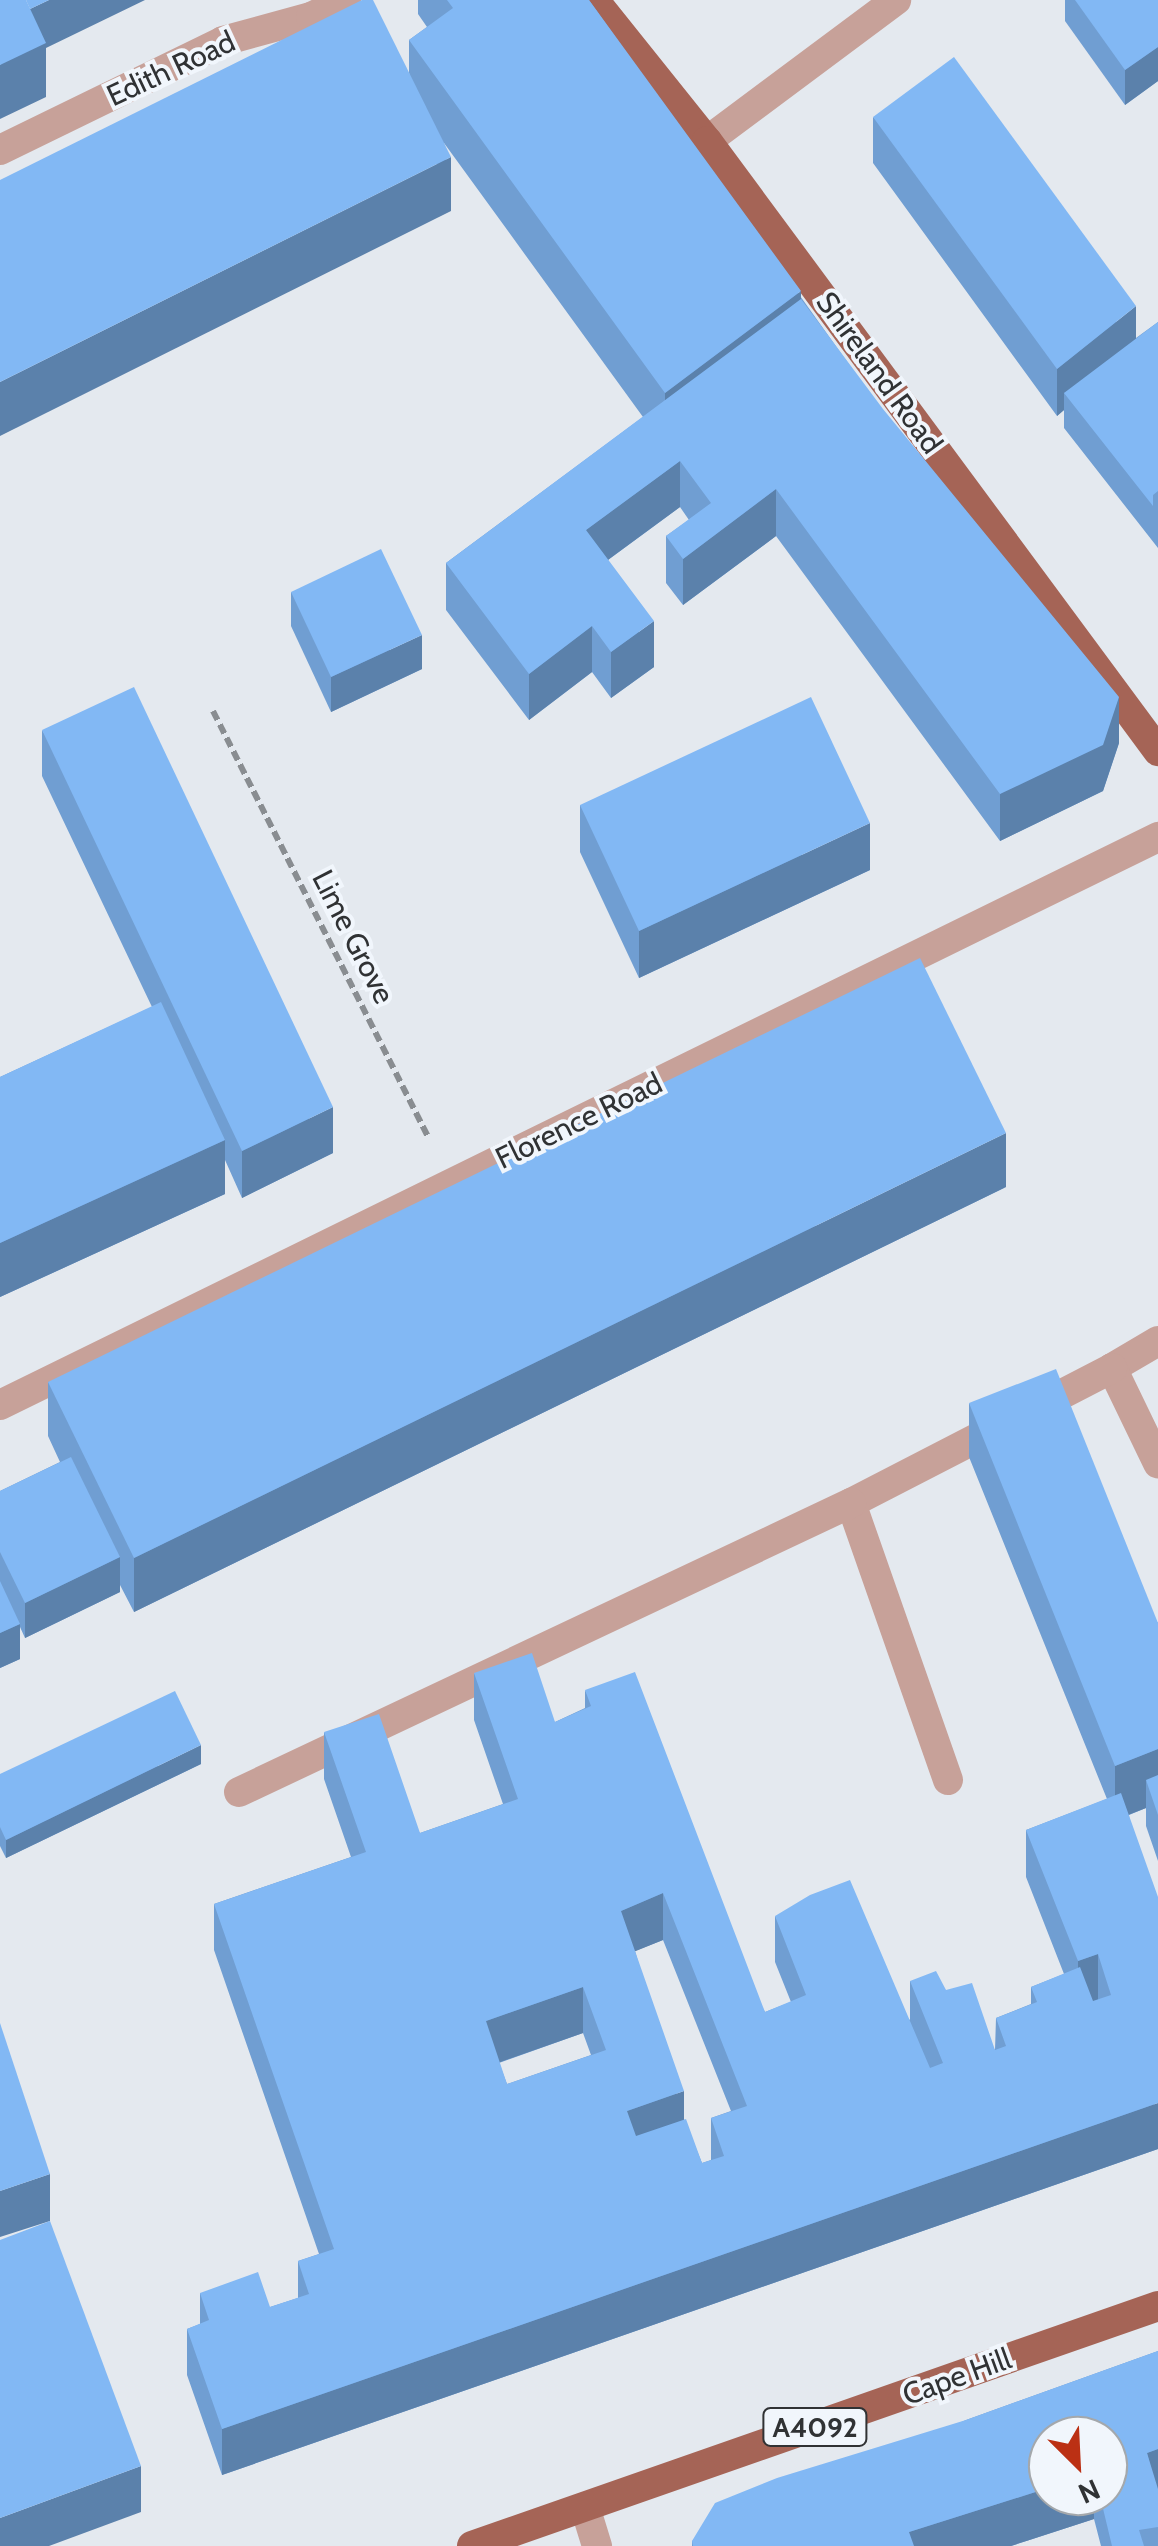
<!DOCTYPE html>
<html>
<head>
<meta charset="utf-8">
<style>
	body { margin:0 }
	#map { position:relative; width:1158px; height:2546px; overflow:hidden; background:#e4e9ef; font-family:Cabin,sans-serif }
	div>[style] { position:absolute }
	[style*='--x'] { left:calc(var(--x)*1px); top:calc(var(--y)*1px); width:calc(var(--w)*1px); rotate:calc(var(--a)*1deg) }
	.path>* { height:6px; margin-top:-3px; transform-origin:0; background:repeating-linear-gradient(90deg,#898d91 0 10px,transparent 0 15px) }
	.minor>* { height:30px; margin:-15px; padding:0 15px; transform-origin:15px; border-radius:15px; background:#c7a199 }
	.major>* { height:30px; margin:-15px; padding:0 15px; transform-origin:15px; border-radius:15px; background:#a56456 }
	.wall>* { inset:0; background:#709ed2 }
	.shaded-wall>* { inset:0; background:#5b81ab }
	.building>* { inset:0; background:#82b8f4 }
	span { translate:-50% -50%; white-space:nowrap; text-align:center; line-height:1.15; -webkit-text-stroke:8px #f1f6fc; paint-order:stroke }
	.shield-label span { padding:2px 8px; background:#f1f6fc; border:2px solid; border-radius:8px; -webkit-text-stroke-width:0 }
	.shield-label { font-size:28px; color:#303234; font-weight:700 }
	.street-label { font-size:30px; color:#303234 }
	.north { position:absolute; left:1028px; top:2416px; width:100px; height:100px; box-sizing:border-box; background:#f1f6fc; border:2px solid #a4a8ac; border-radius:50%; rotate:156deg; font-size:28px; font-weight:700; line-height:40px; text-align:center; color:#303234 }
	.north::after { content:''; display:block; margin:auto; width:35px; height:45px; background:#bb3014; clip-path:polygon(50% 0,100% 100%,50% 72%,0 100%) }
</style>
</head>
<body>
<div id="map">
	<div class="path">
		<div style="--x:213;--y:711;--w:479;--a:63.2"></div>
	</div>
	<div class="minor">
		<div style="--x:707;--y:141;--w:236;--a:-36.7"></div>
		<div style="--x:0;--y:150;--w:248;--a:-26"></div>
		<div style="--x:223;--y:41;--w:91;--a:-15.3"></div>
		<div style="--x:311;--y:17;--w:39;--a:-26"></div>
		<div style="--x:1158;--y:1341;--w:53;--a:149.6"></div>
		<div style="--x:1112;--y:1368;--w:106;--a:64.2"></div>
		<div style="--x:0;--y:1405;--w:1290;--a:-26.13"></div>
		<div style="--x:948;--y:1780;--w:293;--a:-109.3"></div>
		<div style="--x:851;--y:1503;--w:294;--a:-27.3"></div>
		<div style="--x:239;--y:1792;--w:677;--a:-25.28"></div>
		<div style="--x:585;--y:2507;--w:41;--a:72.9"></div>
	</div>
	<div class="major">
		<div style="--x:594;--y:0;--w:181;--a:51.3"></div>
		<div style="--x:707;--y:141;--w:759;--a:53.52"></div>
		<div style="--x:472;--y:2546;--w:727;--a:-19.28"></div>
	</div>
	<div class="wall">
		<div style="clip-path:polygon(418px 0,589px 0,1119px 743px,1103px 791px,1000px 841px,776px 536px,683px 605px,666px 583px,666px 536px,689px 520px,680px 507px,608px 560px,654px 667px,611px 698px,592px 672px,529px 720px,446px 610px,446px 563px,643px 417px,444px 143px,451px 211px,409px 73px,409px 40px,427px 27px,418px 14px)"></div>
		<div style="clip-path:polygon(1065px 0,1158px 0,1158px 81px,1125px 105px,1065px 21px)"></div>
		<div style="clip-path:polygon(873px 117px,1136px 338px,1158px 322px,1158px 548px,1064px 428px,1064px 410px,1057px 416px,873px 163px)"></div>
		<div style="clip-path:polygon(291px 592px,422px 669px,331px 712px,291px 626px)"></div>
		<div style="clip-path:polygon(42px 730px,333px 1153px,242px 1198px,225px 1160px,225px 1194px,0 1297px,0 1077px,152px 1007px,42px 776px)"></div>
		<div style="clip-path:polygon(580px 805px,870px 870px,639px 978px,580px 852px)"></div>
		<div style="clip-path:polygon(1006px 1187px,134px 1612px,120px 1585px,120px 1592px,25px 1638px,20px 1627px,20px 1659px,0 1668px,0 1491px,60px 1462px,48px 1436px,48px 1382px)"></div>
		<div style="clip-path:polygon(evenodd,969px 1403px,1158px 1623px,1158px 1861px,1146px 1826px,1146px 1808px,1129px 1815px,1158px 2149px,222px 2475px,187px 2375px,187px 2329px,200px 2324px,200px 2293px,270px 2307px,298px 2298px,298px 2261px,319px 2254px,214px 1950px,214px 1904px,351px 1857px,324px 1779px,324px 1732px,420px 1833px,503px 1804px,474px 1720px,474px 1673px,555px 1722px,585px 1708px,585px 1690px,765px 2012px,791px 2002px,775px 1962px,775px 1916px,910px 2020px,910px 1981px,946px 1990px,995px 2050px,996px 2018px,1031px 2004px,1031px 1987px,1064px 1974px,1026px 1877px,1026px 1830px,1107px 1799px,969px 1457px,969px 1403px,663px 1940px,731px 2111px,711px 2118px,711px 2160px,702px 2163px,684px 2119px,635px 1951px,663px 1940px,969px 1403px,583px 2033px,591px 2055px,507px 2084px,499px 2063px,583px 2033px)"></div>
		<div style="clip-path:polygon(201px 1764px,6px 1858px,0 1846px,0 1774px)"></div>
		<div style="clip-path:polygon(evenodd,1158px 2351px,1158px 2546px,1101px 2546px,1094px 2519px,1011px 2546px,692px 2546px,692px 2541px,966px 2420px,1158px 2351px,1108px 2436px,1108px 2496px,1048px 2496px,1108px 2436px)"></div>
	</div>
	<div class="shaded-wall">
		<div style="clip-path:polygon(49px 0,145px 0,46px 48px,46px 97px,0 119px,0 65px,30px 9px)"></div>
		<div style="clip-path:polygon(1158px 47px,1158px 81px,1125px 105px,1125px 70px)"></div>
		<div style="clip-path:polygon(451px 157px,451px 211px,0 436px,0 382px)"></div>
		<div style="clip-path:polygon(801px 291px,801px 345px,665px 447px,665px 393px)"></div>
		<div style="clip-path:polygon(1136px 306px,1136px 352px,1064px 393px,1064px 410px,1057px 416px,1057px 369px)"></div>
		<div style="clip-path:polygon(680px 461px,680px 507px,586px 576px,586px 530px)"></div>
		<div style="clip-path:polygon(776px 489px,776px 536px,683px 605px,683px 559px)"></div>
		<div style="clip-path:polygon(654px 621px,654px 667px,611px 698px,611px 652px)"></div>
		<div style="clip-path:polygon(592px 626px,592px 672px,529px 720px,529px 674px)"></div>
		<div style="clip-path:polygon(422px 635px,422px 669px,331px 712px,331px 677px)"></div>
		<div style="clip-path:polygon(1119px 697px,1119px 743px,1103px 791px,1000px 841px,1000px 794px)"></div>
		<div style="clip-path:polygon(870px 823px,870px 870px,639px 978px,639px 931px)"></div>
		<div style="clip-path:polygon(333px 1107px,333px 1153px,242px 1198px,242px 1151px)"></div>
		<div style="clip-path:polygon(1006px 1133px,1006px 1187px,134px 1612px,134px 1558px)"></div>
		<div style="clip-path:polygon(225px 1140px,225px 1194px,0 1297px,0 1243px)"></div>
		<div style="clip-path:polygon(120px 1557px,120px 1592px,25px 1638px,25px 1603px)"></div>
		<div style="clip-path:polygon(20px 1624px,20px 1659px,0 1668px,0 1633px)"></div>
		<div style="clip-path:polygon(201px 1745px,201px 1764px,6px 1858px,6px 1840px)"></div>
		<div style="clip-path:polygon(1158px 1749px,1158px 1803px,1146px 1780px,1146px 1808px,1115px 1820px,1115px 1766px)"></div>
		<div style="clip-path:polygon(663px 1893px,663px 1940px,621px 1957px,621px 1911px)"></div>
		<div style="clip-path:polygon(1098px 1954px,1098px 2000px,1078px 2008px,1078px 1961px)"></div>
		<div style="clip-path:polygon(583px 1987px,583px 2033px,486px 2067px,486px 2021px)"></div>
		<div style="clip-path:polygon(684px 2091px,684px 2137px,627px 2157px,627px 2111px)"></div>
		<div style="clip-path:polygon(1158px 2103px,1158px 2149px,222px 2475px,222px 2429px)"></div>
		<div style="clip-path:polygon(50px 2174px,50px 2221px,0 2237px,0 2191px)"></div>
		<div style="clip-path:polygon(1158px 2449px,1158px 2496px,1147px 2453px)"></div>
		<div style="clip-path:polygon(141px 2466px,141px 2512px,49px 2546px,0 2546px,0 2518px)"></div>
		<div style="clip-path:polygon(1048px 2488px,1048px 2496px,1094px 2496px,1094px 2519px,1011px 2546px,909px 2546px,909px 2532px)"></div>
	</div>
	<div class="building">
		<div style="clip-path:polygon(0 0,26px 0,46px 43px,0 65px)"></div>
		<div style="clip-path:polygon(26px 0,49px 0,30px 9px)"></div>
		<div style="clip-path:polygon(362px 0,373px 0,451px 157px,0 382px,0 180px)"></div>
		<div style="clip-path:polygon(447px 0,589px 0,801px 291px,665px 393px,409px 40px,453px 8px)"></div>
		<div style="clip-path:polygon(1075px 0,1158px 0,1158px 47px,1125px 70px)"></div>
		<div style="clip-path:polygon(954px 57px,1136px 306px,1057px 369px,873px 117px)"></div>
		<div style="clip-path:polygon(801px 299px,883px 409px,1119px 697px,1103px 745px,1000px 794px,776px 489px,683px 559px,666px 536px,711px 503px,680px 461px,586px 530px,654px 621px,611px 652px,592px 626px,529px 674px,446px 563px)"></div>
		<div style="clip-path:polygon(1158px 322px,1158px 491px,1153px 495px,1153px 506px,1064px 393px)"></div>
		<div style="clip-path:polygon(381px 549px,422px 635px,331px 677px,291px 592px)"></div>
		<div style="clip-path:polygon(134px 687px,333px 1107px,242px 1151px,42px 730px)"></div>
		<div style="clip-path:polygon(811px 697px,870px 823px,639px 931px,580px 805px)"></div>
		<div style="clip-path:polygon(920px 958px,1006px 1133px,134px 1558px,48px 1382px)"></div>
		<div style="clip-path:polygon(161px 1002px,225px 1140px,0 1243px,0 1077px)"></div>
		<div style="clip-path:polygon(1056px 1369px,1158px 1623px,1158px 1749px,1115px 1766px,969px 1403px)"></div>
		<div style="clip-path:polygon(71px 1457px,120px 1557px,25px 1603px,0 1552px,0 1491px)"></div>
		<div style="clip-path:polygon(0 1581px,20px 1624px,0 1633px)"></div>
		<div style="clip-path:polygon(evenodd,532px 1653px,555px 1722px,591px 1706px,585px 1690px,635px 1672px,765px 2012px,806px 1995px,775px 1916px,810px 1895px,850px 1880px,930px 2068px,943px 2063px,910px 1981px,936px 1971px,946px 1990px,972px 1983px,995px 2050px,1006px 2046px,996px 2018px,1037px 2002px,1031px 1987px,1080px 1967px,1093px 2001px,1111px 1995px,1098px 1954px,1078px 1961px,1026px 1830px,1121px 1793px,1158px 1897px,1158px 2103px,222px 2429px,187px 2329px,209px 2320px,200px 2293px,258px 2272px,270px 2307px,309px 2294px,298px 2261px,334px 2249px,214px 1904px,366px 1852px,324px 1732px,379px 1714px,420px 1833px,518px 1799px,474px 1673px,532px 1653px,663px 1893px,747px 2106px,711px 2118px,724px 2156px,702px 2163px,686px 2119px,636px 2136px,627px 2111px,684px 2091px,621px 1911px,663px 1893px,532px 1653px,583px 1987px,606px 2050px,507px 2084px,486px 2021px,583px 1987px)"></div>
		<div style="clip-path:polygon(175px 1691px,201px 1745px,6px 1840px,0 1827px,0 1774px)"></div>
		<div style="clip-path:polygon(1158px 1775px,1158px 1815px,1146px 1780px)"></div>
		<div style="clip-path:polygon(0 2023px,50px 2174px,0 2191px)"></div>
		<div style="clip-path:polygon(50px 2221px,141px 2466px,0 2518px,0 2240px)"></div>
		<div style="clip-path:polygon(1158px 2351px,1158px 2449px,1147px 2453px,1158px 2489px,1158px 2527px,1139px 2530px,1144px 2546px,1112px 2546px,1100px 2496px,1108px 2496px,1108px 2436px,1048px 2436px,1048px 2488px,909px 2532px,914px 2546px,693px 2546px,692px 2541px,715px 2503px,777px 2478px,966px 2420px)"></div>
	</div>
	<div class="shield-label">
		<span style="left:815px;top:2427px">A4092</span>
	</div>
	<div class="street-label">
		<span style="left:171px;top:69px;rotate:-25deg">Edith Road</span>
		<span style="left:879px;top:373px;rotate:54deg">Shireland Road</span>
		<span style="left:353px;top:937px;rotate:63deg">Lime Grove</span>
		<span style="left:579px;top:1121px;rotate:-26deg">Florence Road</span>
		<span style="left:957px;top:2377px;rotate:-20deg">Cape Hill</span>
	</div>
	<div class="north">N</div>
</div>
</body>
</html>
